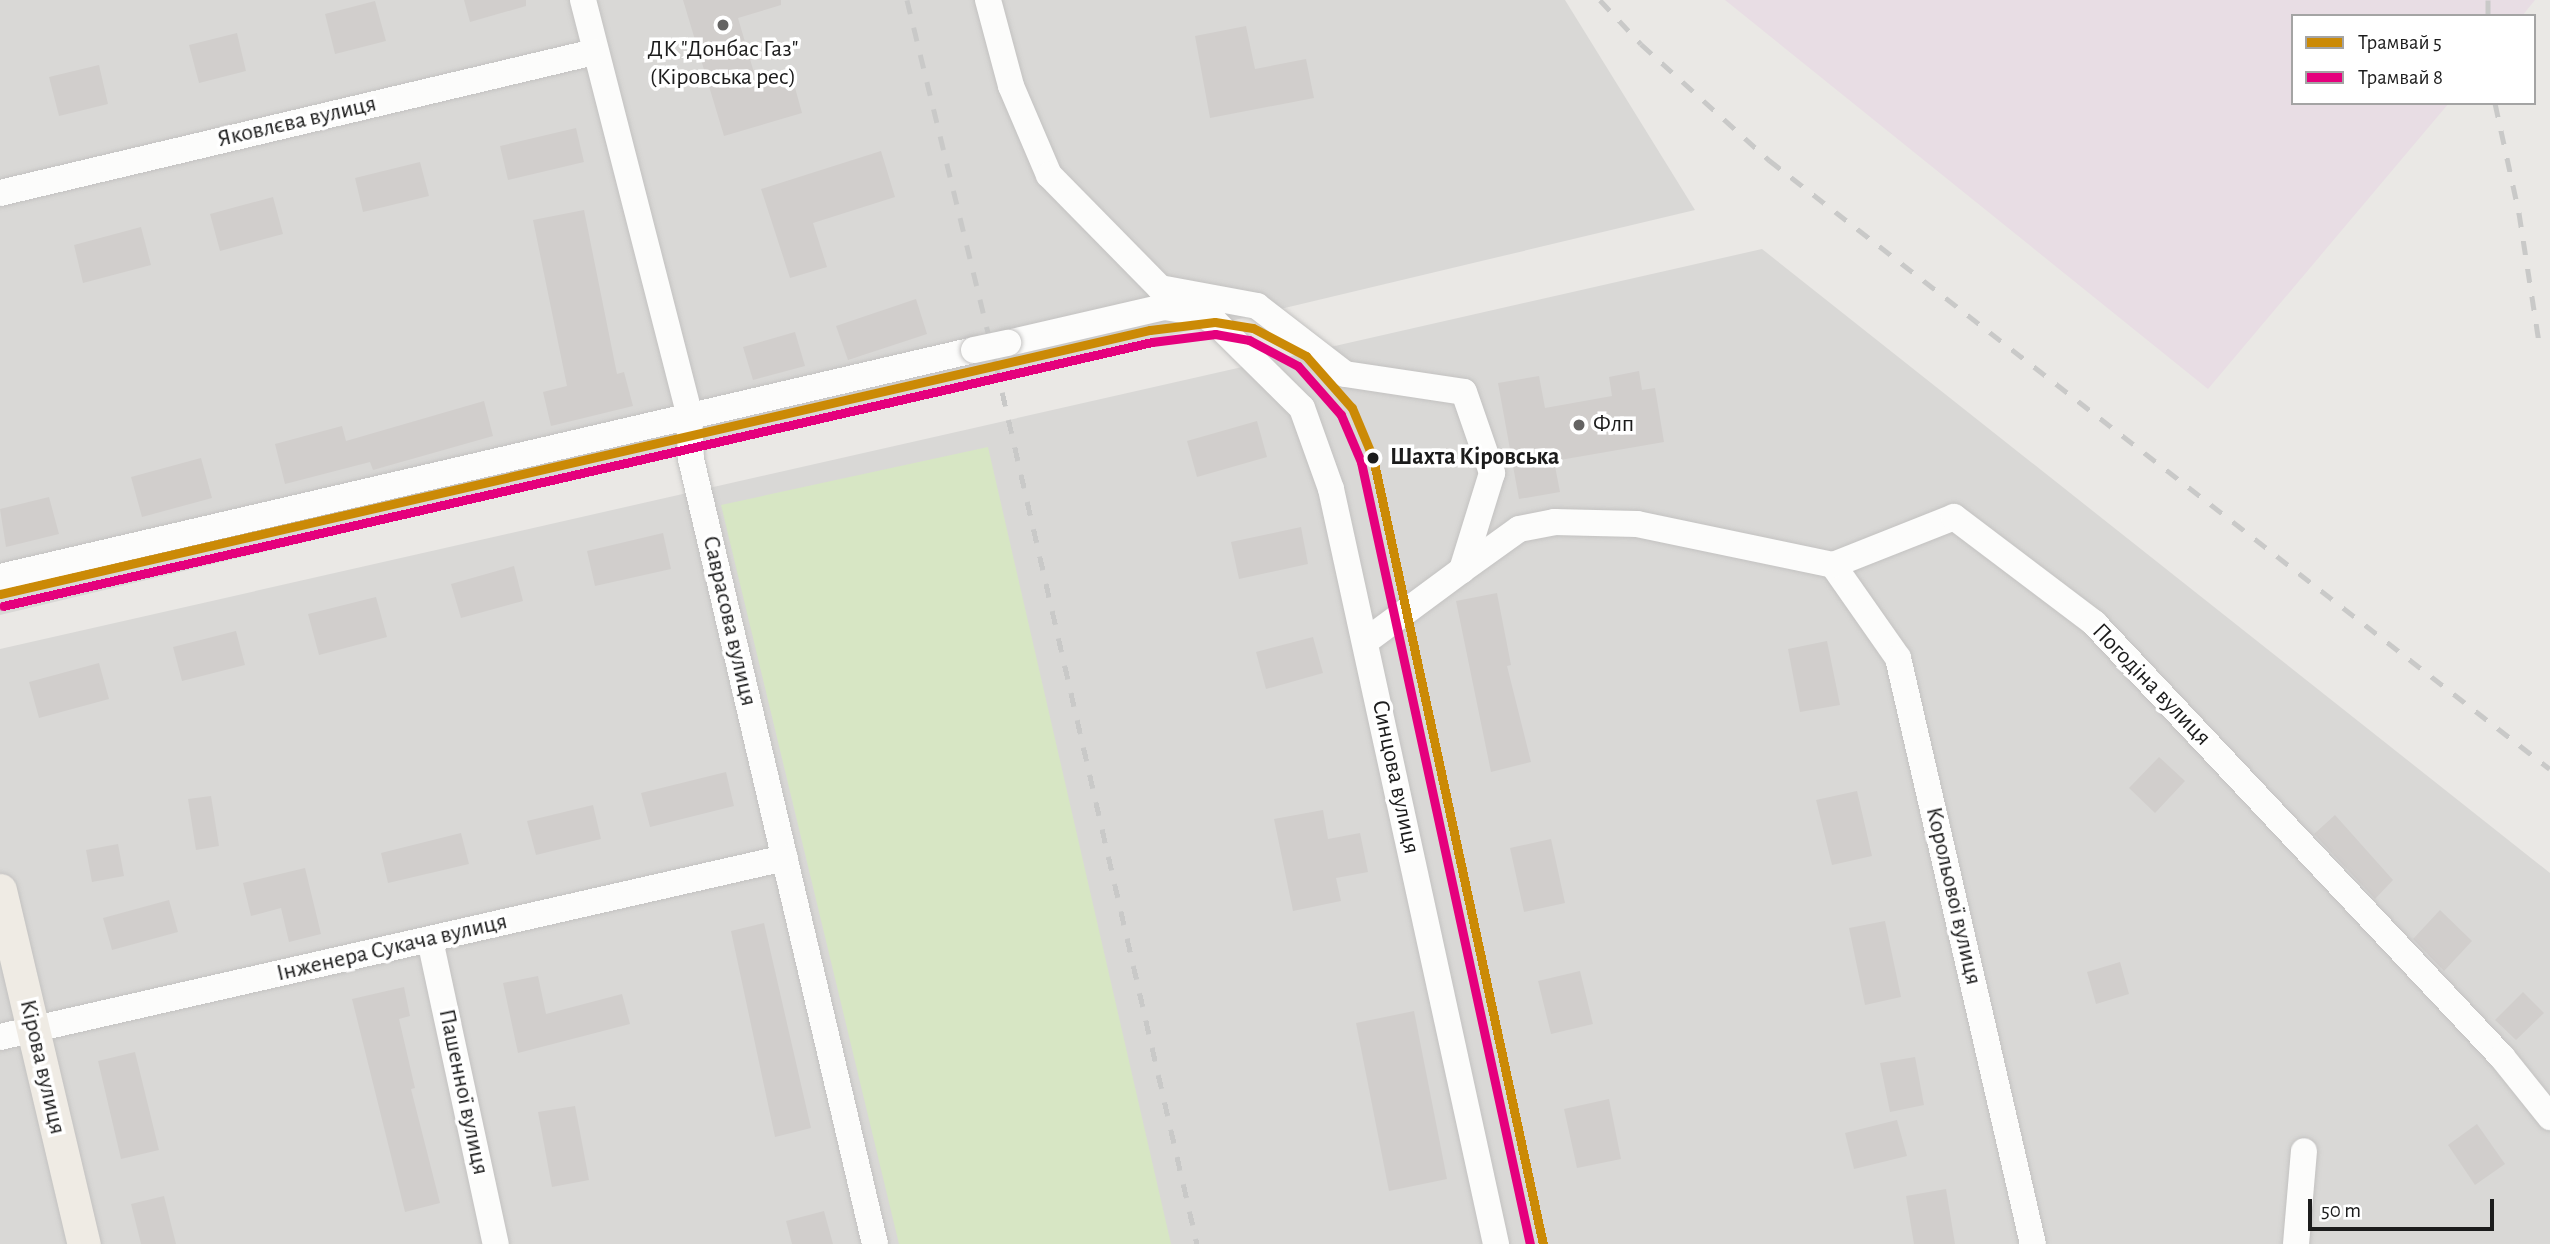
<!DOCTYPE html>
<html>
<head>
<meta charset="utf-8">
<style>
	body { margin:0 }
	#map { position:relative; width:2550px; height:1244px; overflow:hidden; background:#eae8e5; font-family:"Alegreya Sans",sans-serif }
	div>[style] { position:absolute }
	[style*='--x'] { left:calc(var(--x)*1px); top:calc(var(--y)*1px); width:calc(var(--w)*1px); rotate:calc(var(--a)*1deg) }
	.residential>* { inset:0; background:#d9d8d6 }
	.industrial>* { inset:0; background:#e8dde4 }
	.grass>* { inset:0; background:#d7e6c4 }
	.building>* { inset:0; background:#d1cecc }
	.roads { filter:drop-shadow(0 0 2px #c3c2c1) drop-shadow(0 0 2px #c3c2c1) }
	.minor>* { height:26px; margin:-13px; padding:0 13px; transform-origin:13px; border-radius:13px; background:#fcfcfb }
	.major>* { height:33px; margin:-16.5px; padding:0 16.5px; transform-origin:16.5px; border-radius:16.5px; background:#efebe4 }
	.rail>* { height:5px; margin-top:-2.5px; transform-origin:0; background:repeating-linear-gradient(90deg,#c9c9c8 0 14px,transparent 0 28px) }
	.bridges { filter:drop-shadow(0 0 2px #c3c2c1) drop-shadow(0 0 2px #c3c2c1) }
	.minor-bridge>* { height:26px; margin:-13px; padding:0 13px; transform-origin:13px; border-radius:13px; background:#fcfcfb }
	.tram-1>* { height:9px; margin:-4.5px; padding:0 4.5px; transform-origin:4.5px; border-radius:4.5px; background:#cb8a06 }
	.tram-2>* { height:9px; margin:-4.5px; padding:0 4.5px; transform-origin:4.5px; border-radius:4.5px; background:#e5007d }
	.dots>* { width:19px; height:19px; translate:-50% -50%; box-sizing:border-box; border:4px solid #fff; border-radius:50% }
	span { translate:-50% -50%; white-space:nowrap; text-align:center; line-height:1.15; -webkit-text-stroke:7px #fff; paint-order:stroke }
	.poi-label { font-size:24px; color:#1c1c1c }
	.left { translate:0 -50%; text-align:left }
	.street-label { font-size:24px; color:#1c1c1c }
	.stop-label { font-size:24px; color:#1c1c1c; font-weight:700 }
	.legend { position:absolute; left:2291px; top:14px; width:245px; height:91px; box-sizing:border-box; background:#fff; border:2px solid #a4a4a4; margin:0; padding:9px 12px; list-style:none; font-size:21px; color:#1c1c1c }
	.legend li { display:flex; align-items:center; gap:14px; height:35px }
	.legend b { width:35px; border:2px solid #a4a4a4 }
	.scale { position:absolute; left:2308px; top:1199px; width:186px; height:32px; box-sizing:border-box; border:4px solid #1c1c1c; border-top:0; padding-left:9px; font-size:21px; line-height:24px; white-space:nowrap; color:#1c1c1c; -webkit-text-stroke:5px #fff; paint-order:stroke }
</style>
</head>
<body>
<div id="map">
	<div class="residential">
		<div style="clip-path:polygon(0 0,1565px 0,1695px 210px,0 615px)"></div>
		<div style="clip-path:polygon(1762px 249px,2550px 873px,2550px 1244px,0 1244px,0 649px)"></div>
	</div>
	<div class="industrial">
		<div style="clip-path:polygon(1725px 0,2535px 0,2522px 16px,2293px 16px,2293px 103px,2449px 103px,2208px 389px)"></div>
	</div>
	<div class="grass">
		<div style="clip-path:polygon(988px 447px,1171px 1244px,899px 1244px,721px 505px)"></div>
	</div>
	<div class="building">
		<div style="clip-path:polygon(464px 0,526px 0,526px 6px,470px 22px)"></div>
		<div style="clip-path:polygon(683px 0,781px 0,781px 5px,738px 18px,757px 83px,791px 73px,802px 113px,724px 136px)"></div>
		<div style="clip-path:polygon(375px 1px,386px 41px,335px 54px,325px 14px)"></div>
		<div style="clip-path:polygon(1246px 26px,1255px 69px,1306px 59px,1314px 98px,1210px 118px,1195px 36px)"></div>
		<div style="clip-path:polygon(237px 33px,246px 71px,199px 83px,189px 45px)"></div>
		<div style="clip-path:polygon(99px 65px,108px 104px,59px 116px,49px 77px)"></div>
		<div style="clip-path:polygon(576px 128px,584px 162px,508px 180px,500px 146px)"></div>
		<div style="clip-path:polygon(881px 151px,895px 197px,813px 223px,827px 267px,790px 278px,761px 189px)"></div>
		<div style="clip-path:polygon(420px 162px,429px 196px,363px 212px,355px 178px)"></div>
		<div style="clip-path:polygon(273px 197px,283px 234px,220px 251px,210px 214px)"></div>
		<div style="clip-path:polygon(584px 210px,617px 374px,624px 372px,633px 406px,551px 426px,543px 392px,567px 386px,533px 220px)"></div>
		<div style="clip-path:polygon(141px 227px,151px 265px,83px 283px,74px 245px)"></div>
		<div style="clip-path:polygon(916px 299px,927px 334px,848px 360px,836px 326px)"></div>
		<div style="clip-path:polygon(795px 332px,805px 366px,753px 380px,743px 347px)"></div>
		<div style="clip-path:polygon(1639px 371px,1642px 390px,1655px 388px,1664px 442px,1554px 461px,1560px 492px,1519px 499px,1498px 383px,1539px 376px,1545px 408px,1612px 396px,1609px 377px)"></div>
		<div style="clip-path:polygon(484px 401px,493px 436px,373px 470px,370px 462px,285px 484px,275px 444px,342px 426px,346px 441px)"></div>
		<div style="clip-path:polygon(1257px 421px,1267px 457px,1197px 477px,1187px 441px)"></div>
		<div style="clip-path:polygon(201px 458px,212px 498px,142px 517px,131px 477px)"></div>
		<div style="clip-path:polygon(49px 497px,59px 534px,6px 547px,0 509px)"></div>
		<div style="clip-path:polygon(1301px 527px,1308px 564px,1239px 579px,1231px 542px)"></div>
		<div style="clip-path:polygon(663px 533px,671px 569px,595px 586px,587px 551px)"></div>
		<div style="clip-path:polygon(514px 566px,523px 601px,461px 618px,451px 584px)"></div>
		<div style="clip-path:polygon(1497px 593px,1511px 665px,1507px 666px,1531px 762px,1491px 772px,1456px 601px)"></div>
		<div style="clip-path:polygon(376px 597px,387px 637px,319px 655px,308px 614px)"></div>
		<div style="clip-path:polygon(236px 631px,245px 665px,182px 681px,173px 647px)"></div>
		<div style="clip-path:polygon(1313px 637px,1323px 673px,1266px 689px,1256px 652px)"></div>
		<div style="clip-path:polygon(1827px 641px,1840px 705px,1800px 712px,1788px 649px)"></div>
		<div style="clip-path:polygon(99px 663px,109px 699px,39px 718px,29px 682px)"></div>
		<div style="clip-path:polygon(2159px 757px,2185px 781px,2155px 813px,2129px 788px)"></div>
		<div style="clip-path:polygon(726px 772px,734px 806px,650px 827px,641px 793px)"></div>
		<div style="clip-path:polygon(1857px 791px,1872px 856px,1832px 865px,1816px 800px)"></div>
		<div style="clip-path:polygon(211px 796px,219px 846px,196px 850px,188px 799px)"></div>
		<div style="clip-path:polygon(593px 805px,601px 839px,536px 855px,527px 821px)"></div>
		<div style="clip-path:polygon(1323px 810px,1328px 839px,1360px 833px,1368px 872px,1336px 878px,1341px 901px,1293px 911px,1274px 819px)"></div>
		<div style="clip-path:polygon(2335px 815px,2393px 880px,2375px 899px,2314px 834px)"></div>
		<div style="clip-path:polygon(461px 833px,469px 864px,388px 883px,381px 853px)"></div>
		<div style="clip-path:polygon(1551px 839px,1565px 903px,1524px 912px,1510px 848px)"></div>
		<div style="clip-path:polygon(118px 844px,124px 876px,92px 882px,86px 850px)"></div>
		<div style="clip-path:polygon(305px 868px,321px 934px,289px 942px,281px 908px,251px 916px,243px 883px)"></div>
		<div style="clip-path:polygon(169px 900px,178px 932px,112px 950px,103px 918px)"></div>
		<div style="clip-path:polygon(2440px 910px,2472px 941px,2444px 971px,2413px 939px)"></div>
		<div style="clip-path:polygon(1885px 921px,1901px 997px,1865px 1005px,1849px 928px)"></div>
		<div style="clip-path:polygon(764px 923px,811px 1128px,775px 1137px,731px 931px)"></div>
		<div style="clip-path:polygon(2120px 962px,2129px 994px,2096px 1004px,2087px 972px)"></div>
		<div style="clip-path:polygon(1580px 971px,1593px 1024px,1551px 1034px,1538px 981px)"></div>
		<div style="clip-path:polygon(538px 976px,546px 1014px,622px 994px,630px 1024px,518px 1053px,503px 983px)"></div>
		<div style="clip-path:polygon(404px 987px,410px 1016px,399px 1019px,415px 1088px,411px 1089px,440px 1203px,405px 1212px,352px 999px)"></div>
		<div style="clip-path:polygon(2523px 992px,2544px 1013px,2516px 1040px,2495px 1020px)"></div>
		<div style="clip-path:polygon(1414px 1011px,1447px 1179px,1389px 1191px,1356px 1023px)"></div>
		<div style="clip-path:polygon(135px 1052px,159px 1150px,121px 1159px,98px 1061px)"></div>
		<div style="clip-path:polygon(1915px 1057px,1924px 1105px,1890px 1112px,1880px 1063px)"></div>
		<div style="clip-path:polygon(1609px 1099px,1621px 1159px,1577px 1168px,1564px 1109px)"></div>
		<div style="clip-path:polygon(575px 1106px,589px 1180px,552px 1187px,538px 1112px)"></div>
		<div style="clip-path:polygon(1897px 1120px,1907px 1156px,1854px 1169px,1845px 1133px)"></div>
		<div style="clip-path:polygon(2477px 1124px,2505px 1164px,2475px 1185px,2448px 1145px)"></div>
		<div style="clip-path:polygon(1946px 1189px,1955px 1244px,1914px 1244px,1906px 1196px)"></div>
		<div style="clip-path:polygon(164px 1196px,176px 1244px,141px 1244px,131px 1204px)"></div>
		<div style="clip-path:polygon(824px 1211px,833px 1244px,792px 1244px,786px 1221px)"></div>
	</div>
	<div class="roads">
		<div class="minor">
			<div style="--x:583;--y:0;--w:427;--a:75.6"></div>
			<div style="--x:689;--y:414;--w:45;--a:87.5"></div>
			<div style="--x:691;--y:459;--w:806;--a:76.81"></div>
			<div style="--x:988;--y:0;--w:89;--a:75"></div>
			<div style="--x:1011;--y:86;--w:97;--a:66.9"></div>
			<div style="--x:1049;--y:175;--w:158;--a:45.5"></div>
			<div style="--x:1160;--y:288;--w:99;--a:10.5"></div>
			<div style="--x:1257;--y:306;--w:111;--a:37.7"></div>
			<div style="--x:1345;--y:374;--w:120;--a:8.6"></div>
			<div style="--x:1464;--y:392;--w:86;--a:70.9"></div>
			<div style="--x:1492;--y:473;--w:102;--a:107.2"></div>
			<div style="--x:1462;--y:570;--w:119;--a:143.5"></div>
			<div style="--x:0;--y:193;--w:611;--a:-13.35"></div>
			<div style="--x:1008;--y:343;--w:160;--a:-13"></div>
			<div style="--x:1164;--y:307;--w:36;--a:9"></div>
			<div style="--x:1200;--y:313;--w:17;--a:31"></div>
			<div style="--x:1215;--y:322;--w:122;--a:44.7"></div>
			<div style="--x:1302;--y:408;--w:86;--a:70.3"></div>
			<div style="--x:1331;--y:489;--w:773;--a:77.67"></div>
			<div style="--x:1833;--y:565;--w:113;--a:55"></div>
			<div style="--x:1898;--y:658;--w:601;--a:77.03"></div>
			<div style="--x:1462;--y:570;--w:70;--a:-35.7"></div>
			<div style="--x:1519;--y:529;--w:36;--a:-11"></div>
			<div style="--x:1554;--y:522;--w:83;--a:1.4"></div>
			<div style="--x:1637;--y:524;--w:200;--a:11.8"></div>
			<div style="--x:1833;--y:565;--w:130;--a:-21.6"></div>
			<div style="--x:1954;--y:517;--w:176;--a:37.1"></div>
			<div style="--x:2094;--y:623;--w:596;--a:46.77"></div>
			<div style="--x:2502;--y:1057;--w:77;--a:51.3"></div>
			<div style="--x:0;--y:577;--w:1000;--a:-13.12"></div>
			<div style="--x:430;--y:940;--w:311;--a:77.8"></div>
			<div style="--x:0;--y:1037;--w:805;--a:-12.85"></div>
			<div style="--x:2296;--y:1244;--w:93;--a:-85.1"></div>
		</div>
		<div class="major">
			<div style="--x:0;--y:890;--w:364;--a:76.7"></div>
		</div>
	</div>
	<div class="rail">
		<div style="--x:907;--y:0;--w:376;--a:76.3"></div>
		<div style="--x:996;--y:365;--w:902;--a:77.12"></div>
		<div style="--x:1600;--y:0;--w:60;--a:47"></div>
		<div style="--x:1641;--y:44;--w:173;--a:42.2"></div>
		<div style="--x:1769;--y:160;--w:990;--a:37.95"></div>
		<div style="--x:2488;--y:0;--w:16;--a:90"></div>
		<div style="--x:2495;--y:103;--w:113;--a:77.7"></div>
		<div style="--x:2519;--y:213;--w:138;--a:81.2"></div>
	</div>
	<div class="bridges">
		<div class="minor-bridge">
			<div style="--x:974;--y:350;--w:35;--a:-12"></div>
		</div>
	</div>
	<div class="tram-1">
		<div style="--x:0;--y:594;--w:1180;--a:-12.93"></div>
		<div style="--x:1150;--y:330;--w:65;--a:-7"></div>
		<div style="--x:1215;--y:322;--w:38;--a:9"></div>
		<div style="--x:1253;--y:328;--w:60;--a:27.8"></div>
		<div style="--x:1306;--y:356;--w:69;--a:48.5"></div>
		<div style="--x:1352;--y:408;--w:54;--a:67.2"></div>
		<div style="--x:1373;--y:458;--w:804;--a:77.8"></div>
	</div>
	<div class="tram-2">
		<div style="--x:3;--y:606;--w:1179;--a:-12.94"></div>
		<div style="--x:1152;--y:342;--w:64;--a:-7.2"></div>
		<div style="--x:1215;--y:334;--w:35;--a:10"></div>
		<div style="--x:1249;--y:340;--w:55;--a:28"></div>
		<div style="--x:1298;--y:366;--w:65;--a:48.7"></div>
		<div style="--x:1341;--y:415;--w:51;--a:66.9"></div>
		<div style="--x:1361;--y:462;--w:800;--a:77.81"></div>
	</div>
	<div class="dots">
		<div style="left:723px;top:25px;background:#646362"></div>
		<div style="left:1579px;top:425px;background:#646362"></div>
		<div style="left:1373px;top:458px;background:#1c1c1c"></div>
	</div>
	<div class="poi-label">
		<span style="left:723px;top:64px">ДК "Донбас Газ"<br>(Кіровська рес)</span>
		<span class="left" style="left:1593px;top:425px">Флп</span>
	</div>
	<div class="street-label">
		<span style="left:297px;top:122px;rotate:-13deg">Яковлєва вулиця</span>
		<span style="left:729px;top:621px;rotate:77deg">Саврасова вулиця</span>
		<span style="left:2151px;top:685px;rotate:46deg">Погодіна вулиця</span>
		<span style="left:1395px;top:777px;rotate:78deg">Синцова вулиця</span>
		<span style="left:1953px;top:896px;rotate:77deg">Корольової вулиця</span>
		<span style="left:392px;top:948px;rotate:-13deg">Інженера Сукача вулиця</span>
		<span style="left:42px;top:1067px;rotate:77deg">Кірова вулиця</span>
		<span style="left:463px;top:1092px;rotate:78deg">Пашенної вулиця</span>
	</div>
	<div class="stop-label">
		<span class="left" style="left:1390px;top:458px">Шахта Кіровська</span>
	</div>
	<ul class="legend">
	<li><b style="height:9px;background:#cb8a06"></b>Трамвай 5</li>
	<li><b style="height:9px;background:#e5007d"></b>Трамвай 8</li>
	</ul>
	<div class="scale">50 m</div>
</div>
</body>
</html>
